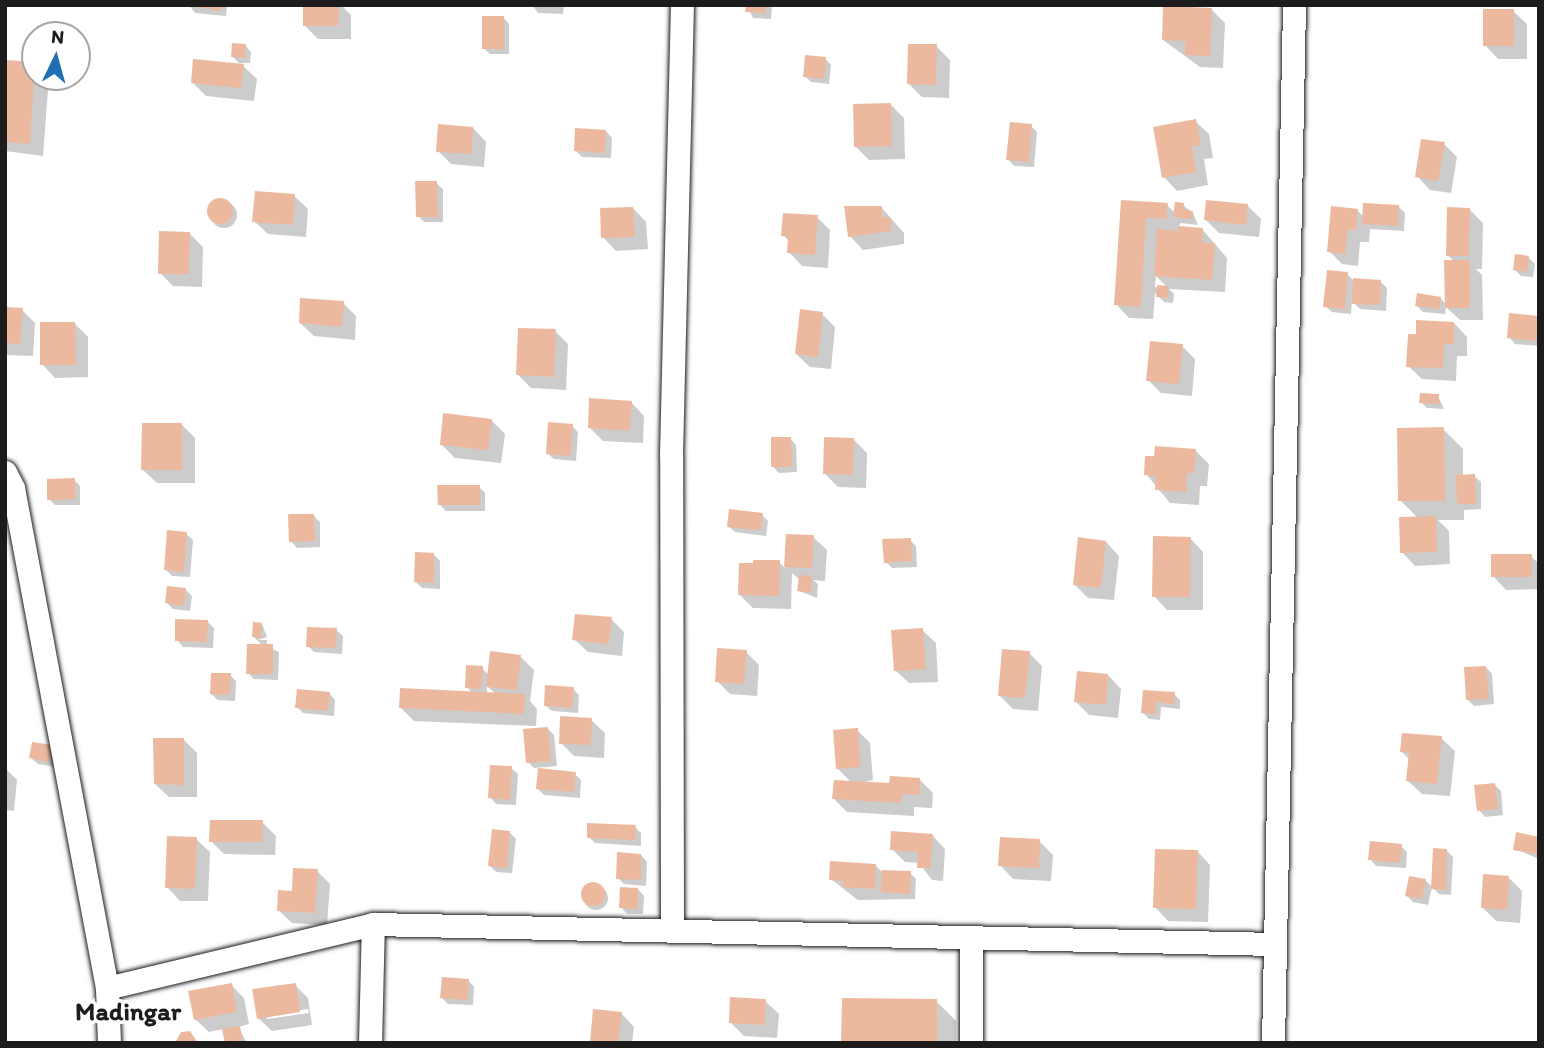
<!DOCTYPE html>
<html>
<head>
<meta charset="utf-8">
<style>
	body { margin:0 }
	#map { position:relative; width:1544px; height:1048px; overflow:hidden; background:#fff; font-family:Itim,sans-serif }
	div>[style] { position:absolute }
	[style*='--x'] { left:calc(var(--x)*1px); top:calc(var(--y)*1px); width:calc(var(--w)*1px); rotate:calc(var(--a)*1deg) }
	.shadow>* { inset:0; background:#0003 }
	.round { border-radius:50% }
	.building>* { inset:0; background:#ecb99e }
	.roads { filter:drop-shadow(0 0 2px #1c1c1c) drop-shadow(0 0 2px #1c1c1c) }
	.minor>* { height:23px; margin:-11.5px; padding:0 11.5px; transform-origin:11.5px; border-radius:11.5px; background:#fff }
	span { translate:-50% -50%; white-space:nowrap; text-align:center; line-height:1.15; -webkit-text-stroke:7px #fff; paint-order:stroke }
	.neighbourhood-label { font-size:26px; color:#1c1c1c; font-weight:700 }
	.frame { position:absolute; inset:0; border:7px solid #1c1c1c; pointer-events:none }
	.north { position:absolute; left:21px; top:21px; width:70px; height:70px; box-sizing:border-box; background:#fff; border:2px solid #a4a4a4; border-radius:50%; rotate:5deg; font-size:19px; font-weight:700; line-height:28px; text-align:center; color:#1c1c1c }
	.north::after { content:''; display:block; margin:auto; width:24px; height:32px; background:#1f6fb2; clip-path:polygon(50% 0,100% 100%,50% 72%,0 100%) }
</style>
</head>
<body>
<div id="map">
	<div class="shadow">
		<div style="clip-path:polygon(189px 5px,227px 5px,226px 16px,195px 13px)"></div>
		<div style="clip-path:polygon(304px 5px,341px 5px,351px 15px,351px 39px,318px 39px,304px 25px)"></div>
		<div style="clip-path:polygon(532px 5px,564px 5px,563px 14px,538px 13px)"></div>
		<div style="clip-path:polygon(747px 5px,772px 5px,771px 19px,753px 18px)"></div>
		<div style="clip-path:polygon(1211px 9px,1225px 23px,1223px 68px,1200px 67px,1163px 40px)"></div>
		<div style="clip-path:polygon(1513px 11px,1527px 24px,1527px 59px,1498px 59px,1485px 45px)"></div>
		<div style="clip-path:polygon(503px 17px,509px 24px,509px 54px,490px 54px,483px 48px)"></div>
		<div style="clip-path:polygon(245px 45px,251px 52px,250px 63px,240px 63px,257px 79px,254px 101px,206px 96px,192px 82px,242px 66px,232px 56px)"></div>
		<div style="clip-path:polygon(936px 46px,950px 60px,949px 98px,922px 97px,909px 84px)"></div>
		<div style="clip-path:polygon(825px 58px,831px 65px,829px 84px,811px 82px,805px 76px)"></div>
		<div style="clip-path:polygon(5px 62px,35px 64px,35px 77px,49px 77px,43px 156px,5px 151px)"></div>
		<div style="clip-path:polygon(891px 105px,904px 118px,905px 159px,869px 160px,855px 146px)"></div>
		<div style="clip-path:polygon(1195px 121px,1209px 134px,1213px 158px,1204px 159px,1208px 185px,1177px 191px,1164px 177px)"></div>
		<div style="clip-path:polygon(1031px 126px,1037px 132px,1034px 167px,1014px 166px,1008px 159px)"></div>
		<div style="clip-path:polygon(473px 128px,486px 142px,484px 167px,451px 164px,438px 151px)"></div>
		<div style="clip-path:polygon(606px 131px,612px 138px,611px 158px,582px 157px,576px 151px)"></div>
		<div style="clip-path:polygon(1444px 144px,1457px 157px,1451px 193px,1430px 190px,1417px 176px)"></div>
		<div style="clip-path:polygon(436px 183px,443px 189px,443px 222px,424px 222px,418px 216px)"></div>
		<div style="clip-path:polygon(294px 196px,308px 209px,306px 237px,268px 234px,254px 221px)"></div>
		<div class="round" style="left:211px;top:202px;width:26px;height:26px"></div>
		<div style="clip-path:polygon(evenodd,1123px 202px,1167px 205px,1175px 213px,1183px 205px,1193px 213px,1198px 225px,1180px 223px,1179px 228px,1202px 229px,1227px 258px,1225px 292px,1169px 289px,1174px 294px,1173px 303px,1164px 302px,1155px 293px,1153px 319px,1129px 318px,1116px 304px,1123px 202px,1156px 276px,1168px 288px,1155px 287px,1156px 276px)"></div>
		<div style="clip-path:polygon(1248px 206px,1261px 219px,1259px 237px,1219px 233px,1206px 220px)"></div>
		<div style="clip-path:polygon(1399px 207px,1405px 213px,1404px 231px,1370px 229px,1369px 242px,1360px 242px,1358px 266px,1342px 264px,1329px 251px,1357px 210px,1364px 217px)"></div>
		<div style="clip-path:polygon(633px 208px,646px 222px,648px 249px,616px 251px,603px 237px)"></div>
		<div style="clip-path:polygon(882px 208px,904px 233px,904px 244px,863px 250px,850px 236px)"></div>
		<div style="clip-path:polygon(1470px 210px,1483px 223px,1482px 269px,1476px 269px,1482px 275px,1483px 320px,1460px 320px,1446px 307px,1445px 314px,1423px 312px,1417px 306px,1440px 298px,1446px 304px,1454px 261px,1447px 255px)"></div>
		<div style="clip-path:polygon(817px 217px,830px 230px,828px 268px,802px 266px,789px 252px,790px 242px,783px 235px)"></div>
		<div style="clip-path:polygon(190px 234px,203px 247px,202px 287px,173px 286px,160px 273px)"></div>
		<div style="clip-path:polygon(1528px 257px,1535px 264px,1533px 277px,1521px 276px,1515px 270px)"></div>
		<div style="clip-path:polygon(1347px 274px,1353px 280px,1381px 282px,1387px 288px,1386px 311px,1360px 309px,1352px 301px,1351px 314px,1332px 312px,1325px 306px)"></div>
		<div style="clip-path:polygon(343px 303px,356px 316px,355px 340px,314px 336px,300px 323px)"></div>
		<div style="clip-path:polygon(5px 309px,22px 310px,35px 323px,33px 356px,5px 355px)"></div>
		<div style="clip-path:polygon(822px 314px,835px 327px,831px 369px,810px 367px,796px 354px)"></div>
		<div style="clip-path:polygon(1539px 318px,1539px 346px,1515px 344px,1509px 337px)"></div>
		<div style="clip-path:polygon(1454px 323px,1467px 337px,1467px 356px,1457px 356px,1456px 381px,1422px 379px,1408px 366px,1417px 336px)"></div>
		<div style="clip-path:polygon(75px 324px,88px 337px,88px 377px,55px 378px,42px 364px)"></div>
		<div style="clip-path:polygon(555px 331px,568px 344px,566px 390px,531px 388px,518px 375px)"></div>
		<div style="clip-path:polygon(1182px 346px,1195px 359px,1192px 396px,1161px 393px,1148px 380px)"></div>
		<div style="clip-path:polygon(1438px 396px,1444px 409px,1427px 408px,1421px 402px)"></div>
		<div style="clip-path:polygon(631px 402px,644px 416px,643px 443px,603px 441px,590px 428px)"></div>
		<div style="clip-path:polygon(491px 420px,505px 434px,501px 463px,455px 458px,442px 445px)"></div>
		<div style="clip-path:polygon(181px 424px,195px 438px,195px 483px,157px 483px,143px 470px)"></div>
		<div style="clip-path:polygon(572px 426px,578px 432px,576px 461px,554px 459px,547px 453px)"></div>
		<div style="clip-path:polygon(1443px 429px,1463px 449px,1463px 476px,1474px 476px,1481px 482px,1481px 509px,1464px 510px,1464px 520px,1438px 520px,1449px 531px,1450px 564px,1415px 566px,1402px 552px,1418px 518px,1400px 500px)"></div>
		<div style="clip-path:polygon(790px 438px,796px 445px,797px 472px,779px 473px,773px 467px)"></div>
		<div style="clip-path:polygon(854px 440px,867px 453px,866px 488px,838px 487px,825px 474px)"></div>
		<div style="clip-path:polygon(1195px 450px,1209px 464px,1207px 486px,1200px 486px,1199px 505px,1170px 503px,1146px 474px)"></div>
		<div style="clip-path:polygon(74px 480px,80px 486px,80px 505px,55px 505px,49px 499px)"></div>
		<div style="clip-path:polygon(479px 487px,485px 493px,485px 511px,446px 511px,439px 504px)"></div>
		<div style="clip-path:polygon(313px 515px,320px 522px,320px 547px,297px 548px,291px 541px)"></div>
		<div style="clip-path:polygon(762px 515px,768px 521px,766px 536px,735px 532px,728px 526px)"></div>
		<div style="clip-path:polygon(186px 534px,193px 540px,190px 577px,172px 576px,166px 570px)"></div>
		<div style="clip-path:polygon(787px 536px,813px 537px,827px 550px,825px 581px,813px 580px,818px 584px,817px 598px,799px 591px,799px 579px,792px 573px,791px 609px,753px 608px,740px 595px,779px 562px,785px 568px)"></div>
		<div style="clip-path:polygon(1190px 538px,1203px 552px,1203px 610px,1167px 610px,1154px 596px)"></div>
		<div style="clip-path:polygon(910px 540px,916px 546px,917px 567px,892px 568px,886px 562px)"></div>
		<div style="clip-path:polygon(1106px 542px,1119px 556px,1114px 600px,1088px 598px,1074px 584px)"></div>
		<div style="clip-path:polygon(434px 555px,440px 561px,440px 589px,422px 588px,416px 582px)"></div>
		<div style="clip-path:polygon(1531px 556px,1539px 564px,1539px 589px,1506px 590px,1493px 576px)"></div>
		<div style="clip-path:polygon(186px 590px,192px 596px,190px 611px,173px 609px,167px 603px)"></div>
		<div style="clip-path:polygon(611px 619px,624px 632px,622px 656px,588px 652px,574px 639px)"></div>
		<div style="clip-path:polygon(208px 622px,214px 628px,213px 648px,183px 647px,177px 640px)"></div>
		<div style="clip-path:polygon(262px 624px,267px 637px,258px 640px,267px 640px,266px 646px,279px 652px,278px 680px,254px 679px,248px 673px,263px 646px,254px 637px)"></div>
		<div style="clip-path:polygon(336px 630px,343px 636px,342px 654px,314px 652px,308px 646px)"></div>
		<div style="clip-path:polygon(922px 630px,936px 643px,938px 682px,909px 683px,895px 670px)"></div>
		<div style="clip-path:polygon(746px 652px,759px 665px,757px 696px,730px 694px,717px 681px)"></div>
		<div style="clip-path:polygon(1029px 653px,1042px 666px,1038px 711px,1013px 709px,999px 695px)"></div>
		<div style="clip-path:polygon(evenodd,520px 656px,534px 670px,530px 701px,537px 709px,536px 726px,414px 721px,401px 708px,472px 693px,467px 687px,482px 668px,489px 675px,520px 656px,487px 686px,496px 694px,487px 694px,487px 686px)"></div>
		<div style="clip-path:polygon(1486px 667px,1492px 674px,1494px 704px,1474px 706px,1468px 700px)"></div>
		<div style="clip-path:polygon(230px 675px,236px 681px,235px 701px,218px 700px,211px 694px)"></div>
		<div style="clip-path:polygon(1108px 675px,1121px 689px,1118px 718px,1089px 715px,1076px 702px)"></div>
		<div style="clip-path:polygon(573px 689px,579px 695px,578px 713px,552px 711px,545px 705px)"></div>
		<div style="clip-path:polygon(1144px 691px,1174px 694px,1180px 700px,1180px 709px,1161px 707px,1160px 720px,1149px 719px,1143px 713px)"></div>
		<div style="clip-path:polygon(329px 693px,335px 700px,334px 716px,303px 713px,297px 707px)"></div>
		<div style="clip-path:polygon(591px 720px,605px 733px,604px 758px,574px 756px,561px 743px)"></div>
		<div style="clip-path:polygon(548px 729px,554px 735px,557px 766px,534px 768px,528px 762px)"></div>
		<div style="clip-path:polygon(857px 730px,870px 743px,873px 780px,861px 783px,891px 785px,919px 779px,933px 793px,932px 808px,914px 807px,914px 816px,847px 812px,834px 799px,852px 783px,838px 769px)"></div>
		<div style="clip-path:polygon(1441px 738px,1455px 751px,1450px 796px,1422px 794px,1408px 781px,1410px 760px,1402px 752px)"></div>
		<div style="clip-path:polygon(184px 740px,197px 753px,197px 797px,169px 797px,155px 784px)"></div>
		<div style="clip-path:polygon(51px 746px,56px 767px,38px 764px,31px 758px)"></div>
		<div style="clip-path:polygon(5px 768px,17px 780px,14px 811px,5px 810px)"></div>
		<div style="clip-path:polygon(511px 768px,518px 774px,516px 805px,496px 804px,490px 797px)"></div>
		<div style="clip-path:polygon(575px 774px,581px 780px,580px 798px,544px 795px,538px 789px)"></div>
		<div style="clip-path:polygon(1495px 785px,1501px 791px,1503px 815px,1485px 817px,1479px 810px)"></div>
		<div style="clip-path:polygon(262px 822px,276px 836px,275px 855px,224px 854px,211px 841px)"></div>
		<div style="clip-path:polygon(635px 827px,641px 833px,641px 846px,595px 843px,589px 837px)"></div>
		<div style="clip-path:polygon(509px 832px,516px 839px,512px 873px,496px 872px,490px 866px)"></div>
		<div style="clip-path:polygon(932px 835px,945px 849px,943px 881px,932px 880px,919px 863px,905px 862px,892px 849px)"></div>
		<div style="clip-path:polygon(1539px 838px,1539px 859px,1515px 849px)"></div>
		<div style="clip-path:polygon(196px 839px,210px 852px,208px 901px,180px 901px,167px 887px)"></div>
		<div style="clip-path:polygon(1039px 841px,1053px 855px,1051px 881px,1013px 879px,1000px 865px)"></div>
		<div style="clip-path:polygon(1401px 846px,1407px 852px,1406px 868px,1376px 866px,1370px 859px)"></div>
		<div style="clip-path:polygon(1197px 851px,1210px 865px,1208px 922px,1168px 921px,1155px 907px)"></div>
		<div style="clip-path:polygon(1447px 851px,1453px 857px,1451px 895px,1439px 894px,1433px 888px)"></div>
		<div style="clip-path:polygon(641px 855px,647px 862px,646px 886px,624px 884px,618px 878px)"></div>
		<div style="clip-path:polygon(876px 866px,881px 871px,910px 873px,916px 879px,915px 899px,858px 900px,831px 879px)"></div>
		<div style="clip-path:polygon(317px 871px,330px 884px,327px 925px,292px 923px,278px 910px)"></div>
		<div style="clip-path:polygon(1509px 878px,1522px 891px,1520px 923px,1496px 921px,1483px 908px)"></div>
		<div style="clip-path:polygon(1426px 881px,1432px 887px,1428px 905px,1413px 902px,1407px 896px)"></div>
		<div class="round" style="left:584px;top:886px;width:24px;height:24px"></div>
		<div style="clip-path:polygon(638px 889px,644px 896px,643px 914px,627px 914px,621px 907px)"></div>
		<div style="clip-path:polygon(468px 980px,474px 987px,473px 1005px,448px 1004px,442px 998px)"></div>
		<div style="clip-path:polygon(231px 985px,244px 998px,249px 1024px,238px 1027px,247px 1043px,226px 1043px,224px 1029px,209px 1032px,195px 1019px)"></div>
		<div style="clip-path:polygon(evenodd,295px 985px,308px 998px,312px 1025px,272px 1031px,258px 1018px,295px 985px,308px 1009px,309px 1013px,267px 1019px,267px 1015px,308px 1009px)"></div>
		<div style="clip-path:polygon(765px 1001px,779px 1014px,777px 1038px,744px 1036px,731px 1023px)"></div>
		<div style="clip-path:polygon(936px 1001px,956px 1021px,956px 1043px,843px 1043px)"></div>
		<div style="clip-path:polygon(621px 1013px,634px 1027px,632px 1043px,592px 1043px)"></div>
	</div>
	<div class="building">
		<div style="clip-path:polygon(187px 5px,221px 5px,220px 11px)"></div>
		<div style="clip-path:polygon(303px 5px,339px 5px,338px 26px,303px 26px)"></div>
		<div style="clip-path:polygon(746px 5px,766px 5px,766px 13px,745px 12px)"></div>
		<div style="clip-path:polygon(1163px 6px,1212px 8px,1210px 56px,1185px 55px,1185px 41px,1162px 40px)"></div>
		<div style="clip-path:polygon(1483px 9px,1514px 9px,1514px 46px,1483px 46px)"></div>
		<div style="clip-path:polygon(482px 16px,504px 16px,504px 49px,482px 49px)"></div>
		<div style="clip-path:polygon(232px 43px,246px 44px,245px 58px,231px 57px)"></div>
		<div style="clip-path:polygon(908px 44px,937px 44px,936px 85px,907px 84px)"></div>
		<div style="clip-path:polygon(805px 55px,826px 57px,824px 79px,803px 77px)"></div>
		<div style="clip-path:polygon(193px 59px,244px 64px,241px 88px,191px 83px)"></div>
		<div style="clip-path:polygon(5px 60px,35px 62px,30px 144px,5px 142px)"></div>
		<div style="clip-path:polygon(891px 103px,892px 146px,854px 147px,853px 104px)"></div>
		<div style="clip-path:polygon(1196px 119px,1201px 145px,1192px 146px,1196px 172px,1162px 178px,1153px 127px)"></div>
		<div style="clip-path:polygon(1010px 122px,1032px 124px,1029px 162px,1006px 160px)"></div>
		<div style="clip-path:polygon(438px 124px,473px 127px,472px 154px,436px 152px)"></div>
		<div style="clip-path:polygon(575px 128px,606px 130px,605px 153px,574px 151px)"></div>
		<div style="clip-path:polygon(1421px 139px,1445px 142px,1438px 181px,1415px 177px)"></div>
		<div style="clip-path:polygon(415px 181px,437px 181px,438px 217px,416px 217px)"></div>
		<div style="clip-path:polygon(255px 191px,295px 194px,293px 225px,252px 222px)"></div>
		<div class="round" style="left:207px;top:198px;width:26px;height:26px"></div>
		<div style="clip-path:polygon(1121px 200px,1168px 203px,1166px 219px,1146px 218px,1141px 307px,1114px 305px)"></div>
		<div style="clip-path:polygon(1206px 200px,1248px 204px,1246px 225px,1204px 220px)"></div>
		<div style="clip-path:polygon(1175px 202px,1184px 203px,1183px 210px,1193px 211px,1193px 219px,1173px 217px)"></div>
		<div style="clip-path:polygon(1363px 203px,1399px 205px,1398px 226px,1362px 224px)"></div>
		<div style="clip-path:polygon(844px 206px,882px 206px,882px 217px,891px 218px,891px 231px,848px 237px)"></div>
		<div style="clip-path:polygon(1331px 206px,1358px 209px,1356px 230px,1348px 229px,1345px 254px,1327px 252px)"></div>
		<div style="clip-path:polygon(633px 207px,635px 237px,601px 238px,600px 208px)"></div>
		<div style="clip-path:polygon(1447px 207px,1470px 208px,1469px 256px,1446px 256px)"></div>
		<div style="clip-path:polygon(783px 213px,818px 215px,815px 255px,787px 253px,788px 237px,781px 236px)"></div>
		<div style="clip-path:polygon(1179px 226px,1203px 228px,1202px 243px,1215px 243px,1212px 280px,1154px 276px,1157px 229px,1178px 231px)"></div>
		<div style="clip-path:polygon(159px 231px,190px 232px,189px 274px,158px 274px)"></div>
		<div style="clip-path:polygon(1515px 254px,1529px 256px,1527px 272px,1513px 270px)"></div>
		<div style="clip-path:polygon(1444px 260px,1470px 260px,1470px 308px,1445px 308px)"></div>
		<div style="clip-path:polygon(1327px 270px,1348px 272px,1345px 309px,1323px 307px)"></div>
		<div style="clip-path:polygon(1353px 278px,1381px 280px,1380px 305px,1352px 304px)"></div>
		<div style="clip-path:polygon(1157px 285px,1169px 286px,1168px 298px,1156px 297px)"></div>
		<div style="clip-path:polygon(1417px 293px,1441px 297px,1440px 309px,1415px 306px)"></div>
		<div style="clip-path:polygon(300px 298px,344px 301px,342px 327px,299px 323px)"></div>
		<div style="clip-path:polygon(5px 307px,23px 308px,20px 344px,5px 343px)"></div>
		<div style="clip-path:polygon(800px 309px,823px 312px,818px 357px,795px 354px)"></div>
		<div style="clip-path:polygon(1509px 313px,1539px 316px,1539px 341px,1507px 338px)"></div>
		<div style="clip-path:polygon(1416px 320px,1454px 322px,1454px 344px,1444px 344px,1443px 368px,1406px 367px,1408px 334px,1416px 334px)"></div>
		<div style="clip-path:polygon(40px 322px,75px 322px,76px 365px,40px 365px)"></div>
		<div style="clip-path:polygon(518px 328px,556px 329px,554px 377px,516px 375px)"></div>
		<div style="clip-path:polygon(1150px 341px,1183px 344px,1179px 384px,1146px 381px)"></div>
		<div style="clip-path:polygon(1420px 393px,1439px 394px,1439px 404px,1419px 403px)"></div>
		<div style="clip-path:polygon(589px 398px,632px 401px,630px 431px,588px 428px)"></div>
		<div style="clip-path:polygon(443px 413px,492px 419px,488px 450px,440px 445px)"></div>
		<div style="clip-path:polygon(548px 422px,573px 424px,570px 456px,546px 454px)"></div>
		<div style="clip-path:polygon(142px 423px,182px 423px,182px 470px,141px 470px)"></div>
		<div style="clip-path:polygon(1444px 427px,1445px 501px,1398px 501px,1397px 428px)"></div>
		<div style="clip-path:polygon(771px 437px,791px 437px,792px 467px,771px 467px)"></div>
		<div style="clip-path:polygon(824px 437px,854px 438px,853px 475px,823px 474px)"></div>
		<div style="clip-path:polygon(1155px 446px,1196px 449px,1194px 473px,1187px 473px,1186px 492px,1155px 490px,1156px 476px,1144px 475px,1145px 456px,1154px 456px)"></div>
		<div style="clip-path:polygon(1475px 474px,1476px 504px,1457px 504px,1456px 475px)"></div>
		<div style="clip-path:polygon(75px 478px,75px 499px,47px 500px,47px 479px)"></div>
		<div style="clip-path:polygon(437px 485px,480px 485px,480px 505px,438px 505px)"></div>
		<div style="clip-path:polygon(729px 509px,763px 513px,761px 530px,727px 527px)"></div>
		<div style="clip-path:polygon(288px 514px,314px 514px,315px 541px,289px 542px)"></div>
		<div style="clip-path:polygon(1436px 516px,1437px 552px,1400px 553px,1399px 517px)"></div>
		<div style="clip-path:polygon(167px 530px,187px 532px,184px 572px,164px 570px)"></div>
		<div style="clip-path:polygon(786px 534px,814px 535px,812px 568px,784px 567px)"></div>
		<div style="clip-path:polygon(1153px 536px,1191px 537px,1190px 597px,1152px 597px)"></div>
		<div style="clip-path:polygon(1078px 537px,1106px 541px,1101px 588px,1073px 585px)"></div>
		<div style="clip-path:polygon(911px 538px,912px 561px,884px 563px,882px 539px)"></div>
		<div style="clip-path:polygon(415px 552px,434px 553px,434px 583px,414px 582px)"></div>
		<div style="clip-path:polygon(1491px 554px,1532px 554px,1532px 577px,1491px 577px)"></div>
		<div style="clip-path:polygon(753px 560px,780px 560px,779px 596px,738px 595px,739px 563px,753px 563px)"></div>
		<div style="clip-path:polygon(799px 575px,812px 576px,811px 593px,797px 591px)"></div>
		<div style="clip-path:polygon(167px 586px,186px 588px,184px 606px,165px 603px)"></div>
		<div style="clip-path:polygon(575px 614px,612px 617px,609px 644px,572px 640px)"></div>
		<div style="clip-path:polygon(175px 619px,208px 620px,207px 642px,175px 641px)"></div>
		<div style="clip-path:polygon(253px 622px,262px 623px,261px 638px,252px 637px)"></div>
		<div style="clip-path:polygon(307px 627px,337px 628px,336px 648px,306px 647px)"></div>
		<div style="clip-path:polygon(923px 628px,926px 669px,894px 671px,891px 630px)"></div>
		<div style="clip-path:polygon(247px 644px,273px 644px,273px 674px,246px 674px)"></div>
		<div style="clip-path:polygon(717px 648px,747px 650px,744px 684px,715px 682px)"></div>
		<div style="clip-path:polygon(1002px 649px,1030px 651px,1025px 698px,998px 696px)"></div>
		<div style="clip-path:polygon(490px 651px,521px 655px,517px 690px,486px 687px)"></div>
		<div style="clip-path:polygon(466px 665px,483px 666px,481px 689px,465px 688px)"></div>
		<div style="clip-path:polygon(1486px 666px,1489px 699px,1466px 700px,1464px 667px)"></div>
		<div style="clip-path:polygon(1077px 671px,1108px 674px,1106px 705px,1074px 702px)"></div>
		<div style="clip-path:polygon(211px 673px,231px 673px,230px 695px,210px 694px)"></div>
		<div style="clip-path:polygon(545px 685px,574px 687px,572px 708px,544px 706px)"></div>
		<div style="clip-path:polygon(400px 688px,525px 694px,524px 714px,399px 708px)"></div>
		<div style="clip-path:polygon(297px 689px,330px 692px,328px 711px,295px 708px)"></div>
		<div style="clip-path:polygon(1143px 690px,1175px 692px,1174px 704px,1156px 702px,1155px 714px,1141px 713px)"></div>
		<div style="clip-path:polygon(560px 716px,592px 718px,591px 745px,559px 744px)"></div>
		<div style="clip-path:polygon(548px 727px,551px 761px,526px 763px,523px 729px)"></div>
		<div style="clip-path:polygon(858px 728px,860px 767px,836px 769px,833px 730px)"></div>
		<div style="clip-path:polygon(1402px 733px,1442px 736px,1437px 784px,1406px 781px,1409px 753px,1400px 752px)"></div>
		<div style="clip-path:polygon(153px 738px,184px 738px,184px 785px,154px 784px)"></div>
		<div style="clip-path:polygon(32px 742px,52px 745px,50px 762px,29px 758px)"></div>
		<div style="clip-path:polygon(490px 765px,512px 766px,510px 800px,488px 798px)"></div>
		<div style="clip-path:polygon(538px 768px,576px 772px,574px 792px,536px 789px)"></div>
		<div style="clip-path:polygon(890px 776px,920px 778px,919px 795px,902px 794px,901px 803px,832px 799px,834px 780px,889px 783px)"></div>
		<div style="clip-path:polygon(1495px 783px,1498px 809px,1477px 811px,1474px 785px)"></div>
		<div style="clip-path:polygon(210px 820px,263px 820px,262px 842px,209px 842px)"></div>
		<div style="clip-path:polygon(587px 823px,636px 825px,635px 840px,587px 838px)"></div>
		<div style="clip-path:polygon(492px 829px,510px 831px,507px 868px,488px 866px)"></div>
		<div style="clip-path:polygon(891px 831px,933px 834px,930px 868px,917px 868px,918px 852px,890px 850px)"></div>
		<div style="clip-path:polygon(1516px 832px,1539px 837px,1537px 854px,1513px 850px)"></div>
		<div style="clip-path:polygon(167px 836px,197px 837px,195px 889px,165px 888px)"></div>
		<div style="clip-path:polygon(1000px 837px,1040px 839px,1039px 868px,998px 866px)"></div>
		<div style="clip-path:polygon(1370px 841px,1402px 844px,1400px 863px,1368px 860px)"></div>
		<div style="clip-path:polygon(1433px 848px,1447px 849px,1446px 890px,1431px 889px)"></div>
		<div style="clip-path:polygon(1155px 849px,1198px 850px,1196px 909px,1153px 908px)"></div>
		<div style="clip-path:polygon(617px 852px,641px 854px,641px 880px,616px 879px)"></div>
		<div style="clip-path:polygon(830px 861px,876px 864px,875px 889px,843px 887px,843px 881px,829px 880px)"></div>
		<div style="clip-path:polygon(293px 868px,318px 869px,315px 913px,277px 911px,278px 890px,292px 891px)"></div>
		<div style="clip-path:polygon(882px 870px,911px 871px,910px 894px,881px 892px)"></div>
		<div style="clip-path:polygon(1483px 874px,1509px 876px,1507px 910px,1481px 908px)"></div>
		<div style="clip-path:polygon(1409px 876px,1426px 879px,1422px 899px,1405px 896px)"></div>
		<div class="round" style="left:581px;top:882px;width:24px;height:24px"></div>
		<div style="clip-path:polygon(620px 887px,638px 888px,638px 909px,619px 908px)"></div>
		<div style="clip-path:polygon(442px 977px,469px 979px,467px 1000px,440px 998px)"></div>
		<div style="clip-path:polygon(232px 983px,237px 1012px,194px 1020px,188px 991px)"></div>
		<div style="clip-path:polygon(296px 983px,300px 1012px,257px 1019px,252px 989px)"></div>
		<div style="clip-path:polygon(730px 997px,766px 999px,765px 1025px,729px 1023px)"></div>
		<div style="clip-path:polygon(842px 998px,937px 999px,937px 1043px,841px 1043px)"></div>
		<div style="clip-path:polygon(593px 1009px,622px 1012px,618px 1043px,590px 1043px)"></div>
		<div style="clip-path:polygon(240px 1026px,243px 1043px,225px 1043px,222px 1029px)"></div>
		<div style="clip-path:polygon(190px 1031px,198px 1043px,175px 1043px,181px 1032px)"></div>
	</div>
	<div class="roads">
		<div class="minor">
			<div style="--x:5;--y:472;--w:18;--a:63"></div>
			<div style="--x:13;--y:488;--w:509;--a:79.35"></div>
			<div style="--x:107;--y:988;--w:55;--a:87.9"></div>
			<div style="--x:672;--y:927;--w:473;--a:-90.1"></div>
			<div style="--x:671;--y:454;--w:449;--a:-88.6"></div>
			<div style="--x:107;--y:988;--w:274;--a:-13.5"></div>
			<div style="--x:373;--y:924;--w:899;--a:1.27"></div>
			<div style="--x:370;--y:1043;--w:119;--a:-88.6"></div>
			<div style="--x:971;--y:1043;--w:104;--a:-90"></div>
			<div style="--x:1273;--y:1043;--w:1038;--a:-88.84"></div>
		</div>
	</div>
	<div class="neighbourhood-label">
		<span style="left:128px;top:1012px">Madingar</span>
	</div>
	<div class="frame"></div>
	<div class="north">N</div>
</div>
</body>
</html>
